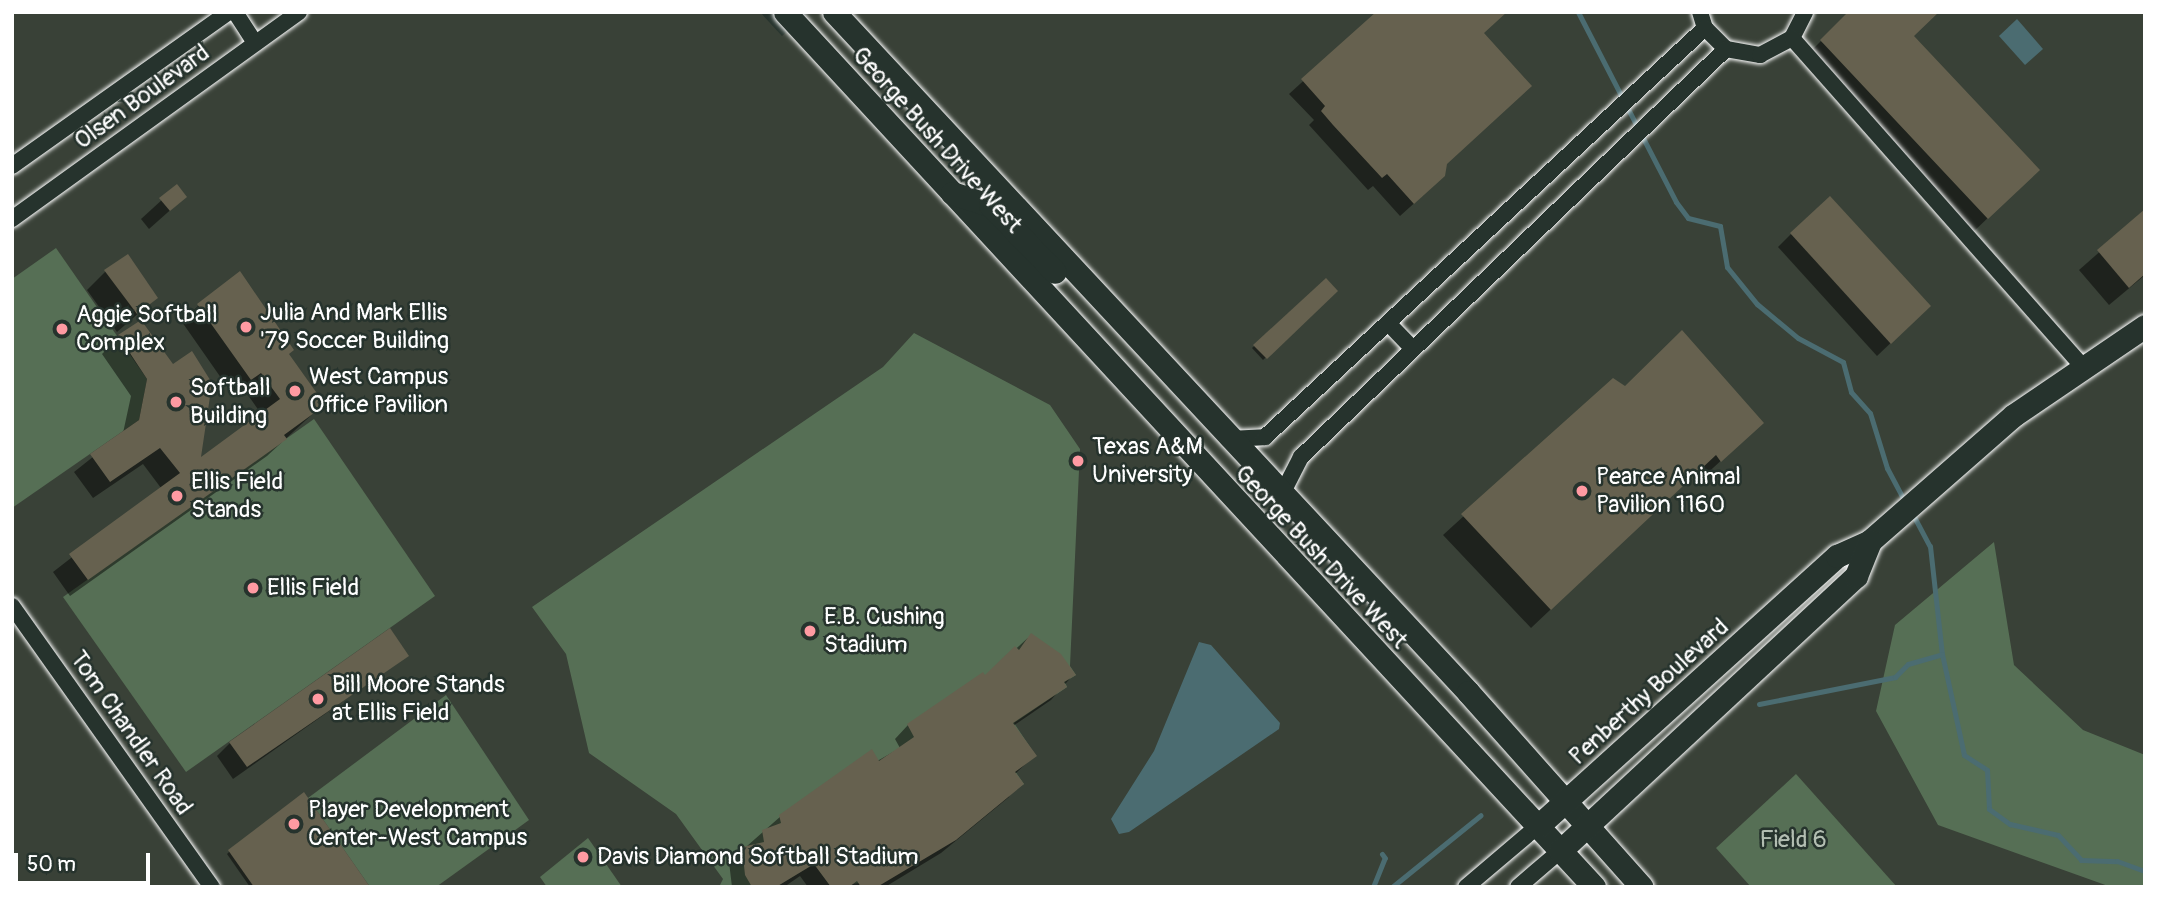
<!DOCTYPE html>
<html>
<head>
<meta charset="utf-8">
<style>
	body { margin:0 }
	#map { position:relative; width:2157px; height:899px; overflow:hidden; background:#26332d; font-family:Pangolin,sans-serif }
	div>[style] { position:absolute }
	[style*='--x'] { left:calc(var(--x)*1px); top:calc(var(--y)*1px); width:calc(var(--w)*1px); rotate:calc(var(--a)*1deg) }
	.built>* { inset:0; background:#394137 }
	.green>* { inset:0; background:#566f55 }
	.water>* { inset:0; background:#4b6c71 }
	.shadow>* { inset:0; background:#0007 }
	.stream>* { height:5px; margin:-2.5px; padding:0 2.5px; transform-origin:2.5px; border-radius:2.5px; background:#4b6c71 }
	.building>* { inset:0; background:#66614f }
	.roads { filter:drop-shadow(0 0 2px #fff) drop-shadow(0 0 2px #fff) }
	.street>* { height:16px; margin:-8px; padding:0 8px; transform-origin:8px; border-radius:8px; background:#26332d }
	.secondary>* { height:23px; margin:-11.5px; padding:0 11.5px; transform-origin:11.5px; border-radius:11.5px; background:#26332d }
	.dots>* { width:19px; height:19px; translate:-50% -50%; box-sizing:border-box; border:4px solid #26332d; border-radius:50% }
	span { translate:-50% -50%; white-space:nowrap; text-align:center; line-height:1.15; -webkit-text-stroke:5px #26332d; paint-order:stroke }
	.street-label { font-size:24px; color:#fff }
	.poi-label { font-size:24px; color:#fff }
	.left { translate:0 -50%; text-align:left }
	.park-label { font-size:24px; color:#b3beb2 }
	.frame { position:absolute; inset:0; border:14px solid #fff; pointer-events:none }
	.scale { position:absolute; left:14px; top:853px; width:136px; height:32px; box-sizing:border-box; border:4px solid #fff; border-top:0; padding-left:9px; font-size:21px; line-height:24px; white-space:nowrap; color:#fff; -webkit-text-stroke:5px #26332d; paint-order:stroke }
</style>
</head>
<body>
<div id="map">
	<div class="built">
		<div style="clip-path:polygon(12px 12px,760px 12px,782px 36px,809px 12px,2145px 12px,2145px 887px,12px 887px)"></div>
	</div>
	<div class="green">
		<div style="clip-path:polygon(56px 248px,147px 379px,139px 420px,12px 508px,12px 279px)"></div>
		<div style="clip-path:polygon(914px 333px,1050px 405px,1080px 449px,1070px 666px,1076px 675px,1065px 682px,1067px 687px,1014px 723px,1036px 756px,1015px 771px,1024px 784px,888px 879px,831px 887px,814px 864px,776px 887px,719px 887px,723px 879px,676px 814px,589px 753px,566px 654px,532px 607px,883px 367px)"></div>
		<div style="clip-path:polygon(314px 419px,435px 596px,186px 772px,63px 597px)"></div>
		<div style="clip-path:polygon(1994px 542px,2014px 665px,2083px 730px,2145px 755px,2145px 887px,2111px 887px,1938px 825px,1876px 711px,1895px 625px)"></div>
		<div style="clip-path:polygon(446px 695px,529px 820px,436px 887px,370px 887px,308px 798px)"></div>
		<div style="clip-path:polygon(1796px 774px,1897px 887px,1751px 887px,1716px 848px)"></div>
		<div style="clip-path:polygon(588px 838px,622px 887px,547px 887px,540px 877px)"></div>
	</div>
	<div class="water">
		<div style="clip-path:polygon(2017px 19px,2043px 49px,2025px 65px,1999px 36px)"></div>
		<div style="clip-path:polygon(1199px 642px,1211px 645px,1280px 723px,1279px 729px,1129px 832px,1119px 834px,1111px 819px,1154px 751px)"></div>
	</div>
	<div class="shadow">
		<div style="clip-path:polygon(1379px 12px,1482px 34px,1445px 165px,1430px 189px,1400px 216px,1373px 186px,1368px 190px,1309px 125px,1314px 120px,1289px 94px)"></div>
		<div style="clip-path:polygon(1821px 41px,2018px 189px,1968px 237px,1802px 60px)"></div>
		<div style="clip-path:polygon(176px 187px,185px 197px,149px 229px,141px 219px)"></div>
		<div style="clip-path:polygon(2145px 212px,2145px 275px,2109px 305px,2079px 270px)"></div>
		<div style="clip-path:polygon(1791px 234px,1916px 319px,1877px 356px,1778px 247px)"></div>
		<div style="clip-path:polygon(106px 271px,156px 298px,117px 332px,87px 290px)"></div>
		<div style="clip-path:polygon(1326px 281px,1336px 291px,1263px 360px,1252px 348px)"></div>
		<div style="clip-path:polygon(199px 305px,287px 354px,319px 408px,267px 456px,70px 596px,53px 572px,161px 488px,143px 464px,93px 498px,74px 472px,123px 433px,131px 396px,102px 354px,119px 337px,141px 322px,199px 461px,262px 415px,243px 388px,233px 395px,182px 322px)"></div>
		<div style="clip-path:polygon(1613px 380px,1625px 388px,1762px 423px,1701px 479px,1696px 472px,1531px 628px,1443px 535px)"></div>
		<div style="clip-path:polygon(1031px 635px,1074px 674px,1051px 700px,1013px 726px,1034px 756px,1015px 774px,1009px 797px,941px 853px,885px 887px,808px 887px,800px 876px,784px 887px,732px 887px,729px 862px,781px 816px,900px 748px,895px 739px,908px 725px,985px 677px)"></div>
		<div style="clip-path:polygon(407px 656px,233px 779px,217px 756px,230px 743px)"></div>
		<div style="clip-path:polygon(230px 851px,368px 887px,250px 887px,227px 854px)"></div>
	</div>
	<div class="stream">
		<div style="--x:1578;--y:12;--w:214;--a:62.7"></div>
		<div style="--x:1676;--y:202;--w:20;--a:53"></div>
		<div style="--x:1688;--y:218;--w:33;--a:14"></div>
		<div style="--x:1720;--y:226;--w:42;--a:80.3"></div>
		<div style="--x:1727;--y:267;--w:48;--a:51"></div>
		<div style="--x:1757;--y:304;--w:53;--a:39.7"></div>
		<div style="--x:1798;--y:338;--w:51;--a:28.1"></div>
		<div style="--x:1843;--y:362;--w:31;--a:75"></div>
		<div style="--x:1851;--y:392;--w:28;--a:48"></div>
		<div style="--x:1870;--y:413;--w:58;--a:72.8"></div>
		<div style="--x:1887;--y:468;--w:40;--a:62"></div>
		<div style="--x:1911;--y:511;--w:40;--a:62"></div>
		<div style="--x:1930;--y:546;--w:109;--a:83.7"></div>
		<div style="--x:1942;--y:654;--w:103;--a:77.7"></div>
		<div style="--x:1964;--y:755;--w:27;--a:33"></div>
		<div style="--x:1987;--y:770;--w:39;--a:87"></div>
		<div style="--x:1989;--y:809;--w:26;--a:36"></div>
		<div style="--x:2010;--y:824;--w:49;--a:12.9"></div>
		<div style="--x:2058;--y:835;--w:34;--a:47"></div>
		<div style="--x:2081;--y:860;--w:36;--a:2"></div>
		<div style="--x:2117;--y:861;--w:30;--a:20"></div>
		<div style="--x:1759;--y:704;--w:139;--a:-11.2"></div>
		<div style="--x:1895;--y:677;--w:18;--a:-45"></div>
		<div style="--x:1908;--y:664;--w:35;--a:-16"></div>
		<div style="--x:1373;--y:887;--w:31;--a:-68"></div>
		<div style="--x:1385;--y:858;--w:5;--a:-127"></div>
		<div style="--x:1392;--y:887;--w:114;--a:-39"></div>
	</div>
	<div class="building">
		<div style="clip-path:polygon(1376px 12px,1507px 12px,1484px 33px,1532px 86px,1447px 164px,1445px 176px,1414px 204px,1387px 174px,1382px 178px,1333px 125px,1321px 111px,1325px 106px,1301px 79px)"></div>
		<div style="clip-path:polygon(1848px 12px,1939px 12px,1914px 36px,2040px 170px,1988px 219px,1820px 40px)"></div>
		<div style="clip-path:polygon(177px 184px,187px 197px,170px 211px,159px 198px)"></div>
		<div style="clip-path:polygon(1830px 196px,1931px 306px,1891px 344px,1790px 233px)"></div>
		<div style="clip-path:polygon(2145px 209px,2145px 274px,2129px 288px,2097px 250px)"></div>
		<div style="clip-path:polygon(128px 254px,158px 298px,137px 314px,104px 270px)"></div>
		<div style="clip-path:polygon(240px 271px,294px 350px,289px 354px,321px 399px,317px 402px,321px 408px,284px 435px,287px 439px,88px 580px,69px 554px,180px 473px,160px 448px,110px 482px,90px 454px,139px 420px,147px 379px,118px 335px,141px 320px,173px 364px,192px 351px,212px 383px,201px 457px,280px 399px,261px 373px,251px 380px,197px 304px)"></div>
		<div style="clip-path:polygon(1326px 278px,1338px 291px,1267px 359px,1253px 345px)"></div>
		<div style="clip-path:polygon(1682px 330px,1764px 423px,1721px 462px,1716px 455px,1551px 610px,1461px 514px,1613px 378px,1625px 386px)"></div>
		<div style="clip-path:polygon(390px 628px,409px 656px,247px 767px,229px 742px)"></div>
		<div style="clip-path:polygon(1031px 633px,1061px 654px,1076px 675px,1064px 682px,1067px 687px,1013px 723px,1037px 756px,1015px 772px,1024px 784px,956px 840px,877px 887px,861px 887px,857px 881px,849px 887px,831px 887px,814px 864px,776px 887px,752px 887px,745px 875px,742px 847px,764px 842px,762px 830px,781px 823px,779px 815px,872px 749px,879px 761px,914px 737px,907px 724px,983px 672px,985px 675px,1015px 646px,1019px 650px)"></div>
		<div style="clip-path:polygon(304px 792px,370px 887px,254px 887px,228px 850px)"></div>
	</div>
	<div class="roads">
		<div class="street">
			<div style="--x:235;--y:12;--w:37;--a:57"></div>
			<div style="--x:1700;--y:12;--w:17;--a:73"></div>
			<div style="--x:1705;--y:28;--w:30;--a:45"></div>
			<div style="--x:1726;--y:49;--w:35;--a:10"></div>
			<div style="--x:1760;--y:55;--w:36;--a:-28"></div>
			<div style="--x:1792;--y:38;--w:29;--a:-63"></div>
			<div style="--x:1792;--y:38;--w:438;--a:48.5"></div>
			<div style="--x:12;--y:166;--w:266;--a:-35.4"></div>
			<div style="--x:12;--y:219;--w:354;--a:-35.8"></div>
			<div style="--x:1388;--y:323;--w:36;--a:46"></div>
			<div style="--x:1228;--y:439;--w:37;--a:-3"></div>
			<div style="--x:1265;--y:437;--w:601;--a:-42.91"></div>
			<div style="--x:1281;--y:496;--w:44;--a:-62.9"></div>
			<div style="--x:1301;--y:457;--w:589;--a:-43.83"></div>
			<div style="--x:12;--y:606;--w:345;--a:54.6"></div>
			<div style="--x:1466;--y:887;--w:94;--a:-40.3"></div>
			<div style="--x:1518;--y:887;--w:55;--a:-40.6"></div>
		</div>
		<div class="secondary">
			<div style="--x:785;--y:12;--w:1192;--a:47.24"></div>
			<div style="--x:834;--y:12;--w:930;--a:47"></div>
			<div style="--x:1468;--y:692;--w:261;--a:48.3"></div>
			<div style="--x:952;--y:193;--w:40;--a:18"></div>
			<div style="--x:990;--y:205;--w:93;--a:45.9"></div>
			<div style="--x:1538;--y:826;--w:403;--a:-42.1"></div>
			<div style="--x:1837;--y:556;--w:36;--a:-24"></div>
			<div style="--x:1870;--y:541;--w:191;--a:-41.2"></div>
			<div style="--x:2014;--y:415;--w:158;--a:-34.2"></div>
			<div style="--x:1560;--y:851;--w:404;--a:-42.9"></div>
			<div style="--x:1856;--y:576;--w:38;--a:-68"></div>
		</div>
	</div>
	<div class="dots">
		<div style="left:246px;top:327px;background:#ff9aa2"></div>
		<div style="left:62px;top:329px;background:#ff9aa2"></div>
		<div style="left:295px;top:391px;background:#ff9aa2"></div>
		<div style="left:176px;top:402px;background:#ff9aa2"></div>
		<div style="left:1078px;top:461px;background:#ff9aa2"></div>
		<div style="left:1582px;top:491px;background:#ff9aa2"></div>
		<div style="left:177px;top:496px;background:#ff9aa2"></div>
		<div style="left:253px;top:588px;background:#ff9aa2"></div>
		<div style="left:810px;top:631px;background:#ff9aa2"></div>
		<div style="left:318px;top:699px;background:#ff9aa2"></div>
		<div style="left:294px;top:824px;background:#ff9aa2"></div>
		<div style="left:583px;top:857px;background:#ff9aa2"></div>
	</div>
	<div class="street-label">
		<span style="left:142px;top:97px;rotate:-36deg">Olsen Boulevard</span>
		<span style="left:937px;top:140px;rotate:48deg">George Bush Drive West</span>
		<span style="left:1321px;top:557px;rotate:47deg">George Bush Drive West</span>
		<span style="left:1649px;top:692px;rotate:-42deg">Penberthy Boulevard</span>
		<span style="left:131px;top:733px;rotate:55deg">Tom Chandler Road</span>
	</div>
	<div class="poi-label">
		<span class="left" style="left:260px;top:327px">Julia And Mark Ellis<br>'79 Soccer Building</span>
		<span class="left" style="left:76px;top:329px">Aggie Softball<br>Complex</span>
		<span class="left" style="left:309px;top:391px">West Campus<br>Office Pavilion</span>
		<span class="left" style="left:190px;top:402px">Softball<br>Building</span>
		<span class="left" style="left:1092px;top:461px">Texas A&amp;M<br>University</span>
		<span class="left" style="left:1596px;top:491px">Pearce Animal<br>Pavilion 1160</span>
		<span class="left" style="left:191px;top:496px">Ellis Field<br>Stands</span>
		<span class="left" style="left:267px;top:588px">Ellis Field</span>
		<span class="left" style="left:824px;top:631px">E.B. Cushing<br>Stadium</span>
		<span class="left" style="left:332px;top:699px">Bill Moore Stands<br>at Ellis Field</span>
		<span class="left" style="left:308px;top:824px">Player Development<br>Center-West Campus</span>
		<span class="left" style="left:597px;top:857px">Davis Diamond Softball Stadium</span>
	</div>
	<div class="park-label">
		<span style="left:1793px;top:840px">Field 6</span>
	</div>
	<div class="frame"></div>
	<div class="scale">50 m</div>
</div>
</body>
</html>
